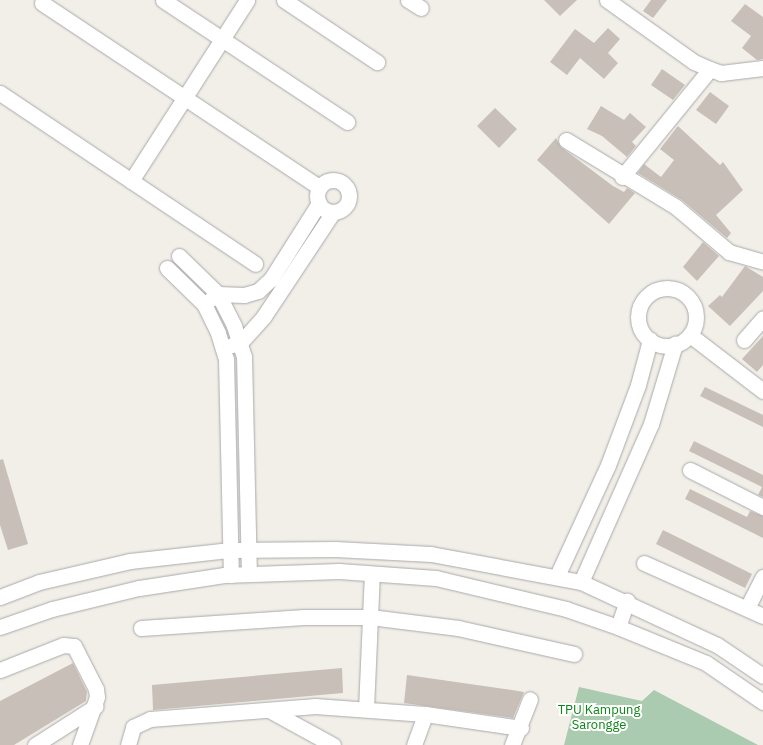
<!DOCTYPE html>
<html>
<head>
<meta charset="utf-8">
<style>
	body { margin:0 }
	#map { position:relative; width:763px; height:745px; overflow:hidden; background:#f2efe9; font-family:"IBM Plex Sans",sans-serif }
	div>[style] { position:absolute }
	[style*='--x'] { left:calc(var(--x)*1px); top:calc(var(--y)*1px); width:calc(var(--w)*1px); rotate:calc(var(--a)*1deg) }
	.cemetery>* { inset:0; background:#aacbaf }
	.building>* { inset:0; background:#c7bfb8 }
	.roads { filter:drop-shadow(0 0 1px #a9a9a9) drop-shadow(0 0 1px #a9a9a9) }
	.street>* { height:15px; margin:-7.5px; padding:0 7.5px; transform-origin:7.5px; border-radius:7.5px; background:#fff }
	.street>.ring { margin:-7.5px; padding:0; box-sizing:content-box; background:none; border:15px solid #fff; border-radius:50% }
	span { translate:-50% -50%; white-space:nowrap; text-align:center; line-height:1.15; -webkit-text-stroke:4px #fff; paint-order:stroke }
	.park-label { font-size:13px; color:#0c8416 }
</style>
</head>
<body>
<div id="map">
	<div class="cemetery">
		<div style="clip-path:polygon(579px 687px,642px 701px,654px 690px,758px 745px,564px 745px)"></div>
	</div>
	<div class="building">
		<div style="clip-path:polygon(544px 0,577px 0,560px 16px)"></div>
		<div style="clip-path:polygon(651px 0,667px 0,653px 18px,643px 11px)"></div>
		<div style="clip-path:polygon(745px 4px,763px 17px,763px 59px,757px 60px,742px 48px,751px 36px,731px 21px)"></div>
		<div style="clip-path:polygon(608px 28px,620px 39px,608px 53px,618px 63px,604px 79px,580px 58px,567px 75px,550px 62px,575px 29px,594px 43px)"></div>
		<div style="clip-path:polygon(662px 69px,685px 85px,673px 100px,651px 85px)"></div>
		<div style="clip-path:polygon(710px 92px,729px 106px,716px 124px,696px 110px)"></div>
		<div style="clip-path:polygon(601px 106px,624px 120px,630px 113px,646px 127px,632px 142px,636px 146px,627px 157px,602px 136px,587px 129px)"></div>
		<div style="clip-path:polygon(495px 108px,517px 129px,499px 148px,477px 126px)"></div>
		<div style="clip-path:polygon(678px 126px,720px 165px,723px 162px,743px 190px,716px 215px,731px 233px,727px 238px,682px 200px,638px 173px,644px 164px,661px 177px,674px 160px,660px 149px)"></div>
		<div style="clip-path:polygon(556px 138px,561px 147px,613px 186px,624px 192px,627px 188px,635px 193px,609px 224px,537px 160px)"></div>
		<div style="clip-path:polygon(703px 242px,719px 256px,697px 281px,683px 267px)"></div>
		<div style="clip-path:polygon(745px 266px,763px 277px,763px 291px,730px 326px,708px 306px,720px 295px,722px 297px)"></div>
		<div style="clip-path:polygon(763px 336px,763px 365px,757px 372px,742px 359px)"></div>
		<div style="clip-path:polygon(705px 387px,763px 415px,763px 427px,700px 396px)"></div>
		<div style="clip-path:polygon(694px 441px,763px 475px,763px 497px,758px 495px,762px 487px,689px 451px)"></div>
		<div style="clip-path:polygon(3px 459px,28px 544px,8px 550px,0 525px,0 460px)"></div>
		<div style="clip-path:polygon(690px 489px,747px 517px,750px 511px,763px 516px,763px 538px,685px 499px)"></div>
		<div style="clip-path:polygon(663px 530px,752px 574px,745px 588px,656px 544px)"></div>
		<div style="clip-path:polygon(73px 663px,87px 692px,86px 701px,14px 745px,0 745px,0 701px)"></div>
		<div style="clip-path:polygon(342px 668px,343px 693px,153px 710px,152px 685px)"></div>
		<div style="clip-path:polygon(407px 675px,512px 690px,524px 692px,513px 718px,411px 704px,404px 703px)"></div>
	</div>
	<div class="roads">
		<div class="street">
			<div style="--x:163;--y:0;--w:221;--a:33.5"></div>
			<div style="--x:284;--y:0;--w:112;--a:33.7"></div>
			<div style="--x:408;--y:0;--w:15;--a:32"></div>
			<div style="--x:607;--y:0;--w:107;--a:35.5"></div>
			<div style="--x:694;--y:62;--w:17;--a:24"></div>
			<div style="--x:710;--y:69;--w:12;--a:20"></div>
			<div style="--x:721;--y:73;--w:42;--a:-6.8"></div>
			<div style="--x:42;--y:3;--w:333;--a:33.6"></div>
			<div style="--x:0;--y:93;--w:307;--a:33.8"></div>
			<div style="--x:566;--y:140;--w:129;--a:31.3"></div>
			<div style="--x:676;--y:207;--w:70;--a:40.3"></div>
			<div style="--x:729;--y:252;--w:35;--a:16"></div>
			<div style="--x:622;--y:177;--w:139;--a:-50.8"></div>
			<div class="ring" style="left:317px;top:180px;width:17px;height:17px"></div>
			<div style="--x:131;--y:181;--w:215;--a:-57.3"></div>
			<div style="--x:179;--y:256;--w:54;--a:44.3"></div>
			<div style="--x:218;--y:294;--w:36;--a:63"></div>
			<div style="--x:234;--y:326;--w:32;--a:72"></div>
			<div style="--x:244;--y:356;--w:218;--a:88.7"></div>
			<div style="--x:167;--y:268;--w:52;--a:44.2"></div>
			<div style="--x:204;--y:304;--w:32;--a:64"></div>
			<div style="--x:218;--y:333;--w:27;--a:73"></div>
			<div style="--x:226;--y:359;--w:216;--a:88.7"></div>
			<div class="ring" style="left:638px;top:288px;width:43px;height:43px"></div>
			<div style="--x:211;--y:299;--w:9;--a:-36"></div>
			<div style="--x:218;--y:294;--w:26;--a:2"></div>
			<div style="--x:244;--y:295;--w:15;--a:-16"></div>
			<div style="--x:258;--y:291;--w:18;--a:-43"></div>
			<div style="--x:271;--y:279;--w:90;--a:-57.7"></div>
			<div style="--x:690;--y:335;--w:92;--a:37.5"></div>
			<div style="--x:744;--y:340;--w:29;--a:-49"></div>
			<div style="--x:232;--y:345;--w:8;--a:-14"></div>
			<div style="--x:240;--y:343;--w:36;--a:-48"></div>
			<div style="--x:264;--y:316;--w:125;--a:-56.4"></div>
			<div style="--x:690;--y:470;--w:82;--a:26.9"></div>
			<div style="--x:644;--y:563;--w:130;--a:24"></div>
			<div style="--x:557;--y:576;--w:122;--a:-65.3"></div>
			<div style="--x:608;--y:465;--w:85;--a:-69.4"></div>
			<div style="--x:638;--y:385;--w:47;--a:-75.1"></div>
			<div style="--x:581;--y:582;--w:173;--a:-66.1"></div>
			<div style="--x:651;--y:424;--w:84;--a:-73.3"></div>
			<div style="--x:0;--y:597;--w:42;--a:-21"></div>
			<div style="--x:39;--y:582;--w:93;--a:-13"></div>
			<div style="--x:130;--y:561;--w:101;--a:-6.3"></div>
			<div style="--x:230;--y:550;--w:105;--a:-0.5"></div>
			<div style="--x:335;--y:549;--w:96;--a:3"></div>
			<div style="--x:431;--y:554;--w:153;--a:10.6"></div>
			<div style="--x:581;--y:582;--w:150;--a:24.9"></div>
			<div style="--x:717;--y:645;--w:55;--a:34"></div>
			<div style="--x:747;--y:608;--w:35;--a:-63"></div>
			<div style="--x:0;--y:627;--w:55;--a:-19.1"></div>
			<div style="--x:52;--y:609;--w:89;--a:-13.6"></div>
			<div style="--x:139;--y:588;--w:86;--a:-8.7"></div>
			<div style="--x:224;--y:575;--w:115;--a:-2"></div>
			<div style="--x:339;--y:571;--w:97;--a:4.1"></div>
			<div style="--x:436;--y:578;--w:134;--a:13.4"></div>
			<div style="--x:566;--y:609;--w:55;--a:19.1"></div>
			<div style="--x:618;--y:627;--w:95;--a:22.2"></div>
			<div style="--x:706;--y:663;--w:69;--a:34.4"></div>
			<div style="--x:618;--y:627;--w:28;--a:-71"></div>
			<div style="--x:141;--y:628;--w:163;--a:-3.9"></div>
			<div style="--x:304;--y:617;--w:66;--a:0"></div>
			<div style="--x:370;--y:617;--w:89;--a:7.1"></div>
			<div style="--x:458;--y:628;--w:119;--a:12.6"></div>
			<div style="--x:0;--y:670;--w:68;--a:-21.6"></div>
			<div style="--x:63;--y:645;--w:11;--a:5"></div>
			<div style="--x:74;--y:646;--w:48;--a:62.9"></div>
			<div style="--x:96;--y:689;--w:8;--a:83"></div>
			<div style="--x:97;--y:697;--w:51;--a:109.5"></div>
			<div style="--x:366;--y:709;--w:135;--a:-87.5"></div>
			<div style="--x:269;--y:710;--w:73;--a:28.7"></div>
			<div style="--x:35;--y:745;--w:72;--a:-32.6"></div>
			<div style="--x:128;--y:745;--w:19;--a:-74"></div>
			<div style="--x:133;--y:727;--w:19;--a:-25"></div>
			<div style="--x:150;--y:719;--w:166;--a:-4.5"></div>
			<div style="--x:315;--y:706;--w:110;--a:4.2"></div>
			<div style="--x:425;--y:714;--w:97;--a:8.3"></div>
			<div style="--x:414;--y:745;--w:33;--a:-70"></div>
			<div style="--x:512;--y:745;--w:49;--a:-68.6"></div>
		</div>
	</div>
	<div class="park-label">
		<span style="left:599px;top:718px">TPU Kampung<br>Sarongge</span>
	</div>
</div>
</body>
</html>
